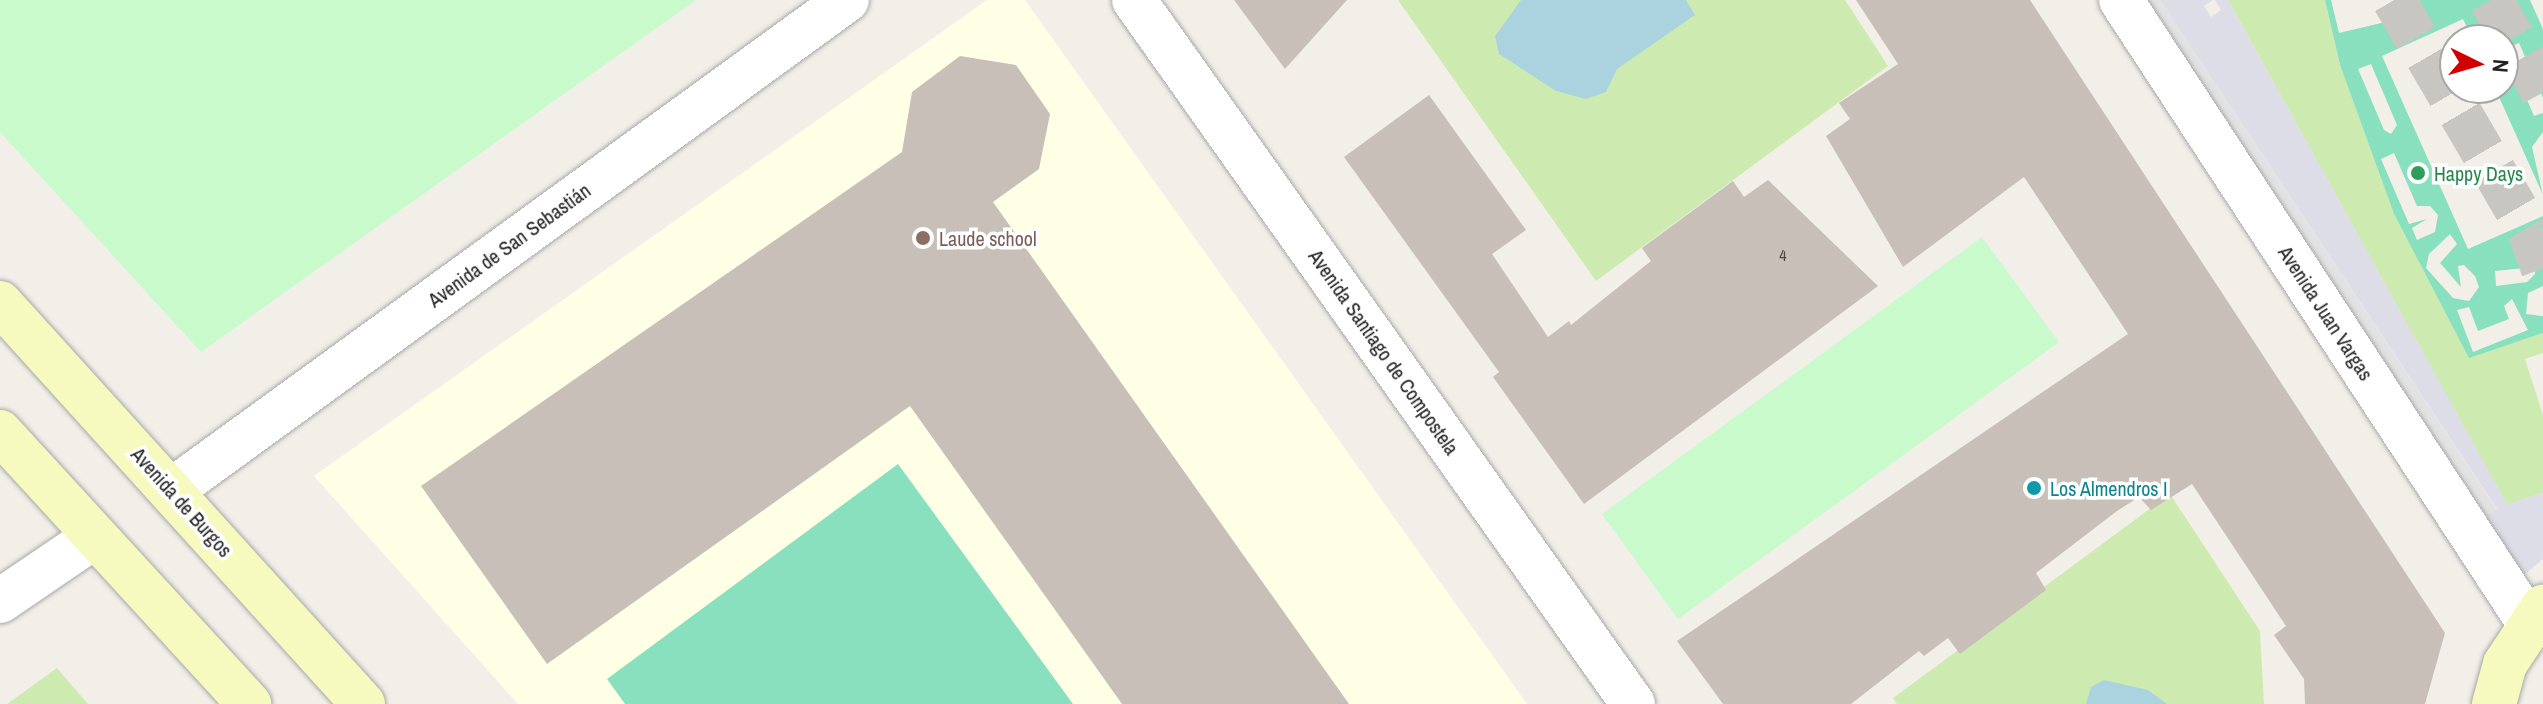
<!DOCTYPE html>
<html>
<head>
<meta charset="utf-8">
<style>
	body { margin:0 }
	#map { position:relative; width:2543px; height:704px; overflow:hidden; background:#f2efe9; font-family:"Archivo Narrow",sans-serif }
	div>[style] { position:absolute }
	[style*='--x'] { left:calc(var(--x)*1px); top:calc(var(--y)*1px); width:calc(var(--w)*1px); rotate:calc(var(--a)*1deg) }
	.education>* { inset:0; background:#ffffe5 }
	.grass>* { inset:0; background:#cdebb0 }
	.park>* { inset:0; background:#c8facc }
	.pitch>* { inset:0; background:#88e0be }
	.parking>* { inset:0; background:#e2e2e2 }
	.plaza>* { inset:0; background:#dddde8 }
	.water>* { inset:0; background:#aad3df }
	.building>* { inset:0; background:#c7bfb8 }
	.highway-tunnel>* { height:44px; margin-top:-22px; transform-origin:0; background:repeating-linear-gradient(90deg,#c8c6c1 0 44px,transparent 0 66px) }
	.roads { filter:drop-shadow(0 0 2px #a9a9a9) drop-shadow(0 0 2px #a9a9a9) }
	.street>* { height:44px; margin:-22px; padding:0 22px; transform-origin:22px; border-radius:22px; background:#fff }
	.secondary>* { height:44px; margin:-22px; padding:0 22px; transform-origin:22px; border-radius:22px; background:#f7fabf }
	.dots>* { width:22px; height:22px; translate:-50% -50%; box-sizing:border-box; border:4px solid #fff; border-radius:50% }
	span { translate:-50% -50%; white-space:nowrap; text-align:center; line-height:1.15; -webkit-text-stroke:7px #fff; paint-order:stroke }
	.number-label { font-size:16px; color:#4b4948 }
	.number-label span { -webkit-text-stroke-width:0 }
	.leisure-label { font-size:20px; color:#27864d }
	.left { translate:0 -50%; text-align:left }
	.education-label { font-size:20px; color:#785e54 }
	.street-label { font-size:20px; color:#222 }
	.culture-label { font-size:20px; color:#0d838f }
	.north { position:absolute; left:2439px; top:24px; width:80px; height:80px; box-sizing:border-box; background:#fff; border:2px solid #a7a7a7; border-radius:50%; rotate:95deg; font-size:22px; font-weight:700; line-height:32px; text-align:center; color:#222 }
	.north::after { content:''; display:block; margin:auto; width:28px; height:36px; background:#d40000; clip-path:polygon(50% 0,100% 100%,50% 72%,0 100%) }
</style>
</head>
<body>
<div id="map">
	<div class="education">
		<div style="clip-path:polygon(987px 0,1025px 0,1527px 704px,518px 704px,314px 476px)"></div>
	</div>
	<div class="grass">
		<div style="clip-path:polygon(1398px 0,1845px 0,1888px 66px,1596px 281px)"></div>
		<div style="clip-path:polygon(2228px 0,2325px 0,2340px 65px,2394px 214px,2469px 357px,2543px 333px,2543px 353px,2525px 359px,2543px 415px,2543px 493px,2507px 505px)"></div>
		<div style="clip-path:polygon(2170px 494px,2260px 631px,2264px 704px,1897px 704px,1893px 698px)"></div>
		<div style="clip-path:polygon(57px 668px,88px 704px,7px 704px)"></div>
	</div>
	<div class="park">
		<div style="clip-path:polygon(0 0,696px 0,201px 352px,0 132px)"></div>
		<div style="clip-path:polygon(1982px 237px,2059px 342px,1678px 619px,1602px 514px)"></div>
	</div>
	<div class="pitch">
		<div style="clip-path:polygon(evenodd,2325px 0,2331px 0,2339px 33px,2415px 15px,2409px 0,2530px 0,2543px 29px,2543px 98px,2519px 43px,2505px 49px,2534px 116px,2543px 113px,2543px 132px,2532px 147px,2543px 195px,2495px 88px,2503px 88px,2503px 40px,2473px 40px,2463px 19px,2382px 56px,2468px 249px,2543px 216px,2543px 235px,2523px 244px,2524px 268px,2495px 271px,2496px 286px,2527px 282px,2535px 274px,2534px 251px,2543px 250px,2543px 286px,2528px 293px,2526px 314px,2543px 316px,2543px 333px,2469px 358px,2394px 214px,2340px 65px,2325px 0,2371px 64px,2397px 125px,2391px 134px,2384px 130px,2358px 69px,2371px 64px,2325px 0,2394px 153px,2417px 206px,2430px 206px,2438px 215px,2435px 232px,2417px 240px,2412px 228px,2427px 219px,2409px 224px,2381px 159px,2394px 153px,2325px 0,2450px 234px,2457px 244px,2440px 263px,2461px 287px,2458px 266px,2464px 265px,2475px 276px,2479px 287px,2469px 301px,2453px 298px,2426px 268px,2429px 254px,2450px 234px,2325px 0,2512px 299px,2528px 330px,2473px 352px,2457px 310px,2469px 307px,2478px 331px,2509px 319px,2504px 306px,2512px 299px)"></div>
		<div style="clip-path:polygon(898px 464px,1073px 704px,625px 704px,607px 679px)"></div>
	</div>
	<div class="parking">
		<div style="clip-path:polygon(2134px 0,2160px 0,2497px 510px,2479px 521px)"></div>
	</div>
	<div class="plaza">
		<div style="clip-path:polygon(2160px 0,2213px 0,2204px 6px,2211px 17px,2221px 10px,2215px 0,2228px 0,2507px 504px,2543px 493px,2543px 559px,2524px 575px,2479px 521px,2497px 509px)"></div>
	</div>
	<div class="water">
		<div style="clip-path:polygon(1521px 0,1686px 0,1695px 15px,1617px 69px,1606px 92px,1586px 99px,1556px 91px,1499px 54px,1495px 36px)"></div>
		<div style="clip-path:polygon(2104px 680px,2148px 690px,2167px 704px,2086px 704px,2091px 687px)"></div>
	</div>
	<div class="building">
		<div style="clip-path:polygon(1234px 0,1347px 0,1285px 69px)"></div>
		<div style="clip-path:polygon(1856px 0,2030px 0,2445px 633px,2425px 704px,2305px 704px,2304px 679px,2274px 635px,2286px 626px,2192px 484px,2151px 510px,2139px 497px,2117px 511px,2036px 573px,2046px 590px,1960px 654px,1948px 638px,1924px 656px,1919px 651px,1851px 704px,1723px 704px,1677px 641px,2128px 334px,2024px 177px,1903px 267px,1826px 136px,1850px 119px,1839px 103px,1898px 64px)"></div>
		<div style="clip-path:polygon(960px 56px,1016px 65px,1050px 114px,1039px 169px,993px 202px,1349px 704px,1122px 704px,910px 406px,547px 664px,421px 486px,902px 152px,912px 92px)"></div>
		<div style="clip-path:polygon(1429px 95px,1526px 230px,1492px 254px,1548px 337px,1569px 321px,1571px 325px,1651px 261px,1642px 248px,1733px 181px,1744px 197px,1768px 180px,1878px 286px,1584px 504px,1493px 377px,1499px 372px,1344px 157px)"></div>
	</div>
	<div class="highway-tunnel">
		<div style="--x:2394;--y:0;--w:268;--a:59.7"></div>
		<div style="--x:2529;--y:231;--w:40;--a:69.8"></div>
		<div style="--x:2491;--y:0;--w:106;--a:60.5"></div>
	</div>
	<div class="roads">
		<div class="street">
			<div style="--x:1134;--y:0;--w:863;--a:54.67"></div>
			<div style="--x:2121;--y:0;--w:748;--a:56.78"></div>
			<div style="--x:172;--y:490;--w:834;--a:-35.98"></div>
			<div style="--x:0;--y:601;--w:114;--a:-34.2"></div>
		</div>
		<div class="secondary">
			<div style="--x:0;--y:303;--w:541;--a:47.85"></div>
			<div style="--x:0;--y:432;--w:369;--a:47.5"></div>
			<div style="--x:2494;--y:704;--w:41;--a:-74.6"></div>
			<div style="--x:2505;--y:664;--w:69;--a:-56.3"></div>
		</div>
	</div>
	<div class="dots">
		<div style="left:2418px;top:173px;background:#2e9e5b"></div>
		<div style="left:923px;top:238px;background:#8d6e63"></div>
		<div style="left:2034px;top:488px;background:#0f9aa8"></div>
	</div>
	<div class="number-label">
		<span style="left:1783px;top:255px">4</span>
	</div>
	<div class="leisure-label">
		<span class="left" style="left:2434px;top:173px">Happy Days</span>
	</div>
	<div class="education-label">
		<span class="left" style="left:939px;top:238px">Laude school</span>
	</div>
	<div class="street-label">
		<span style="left:509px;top:245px;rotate:-36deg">Avenida de San Sebastián</span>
		<span style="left:2326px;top:313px;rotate:57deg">Avenida Juan Vargas</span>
		<span style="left:1384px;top:352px;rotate:55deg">Avenida Santiago de Compostela</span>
		<span style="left:182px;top:502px;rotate:48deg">Avenida de Burgos</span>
	</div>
	<div class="culture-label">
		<span class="left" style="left:2050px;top:488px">Los Almendros I</span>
	</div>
	<div class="north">N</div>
</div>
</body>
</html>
